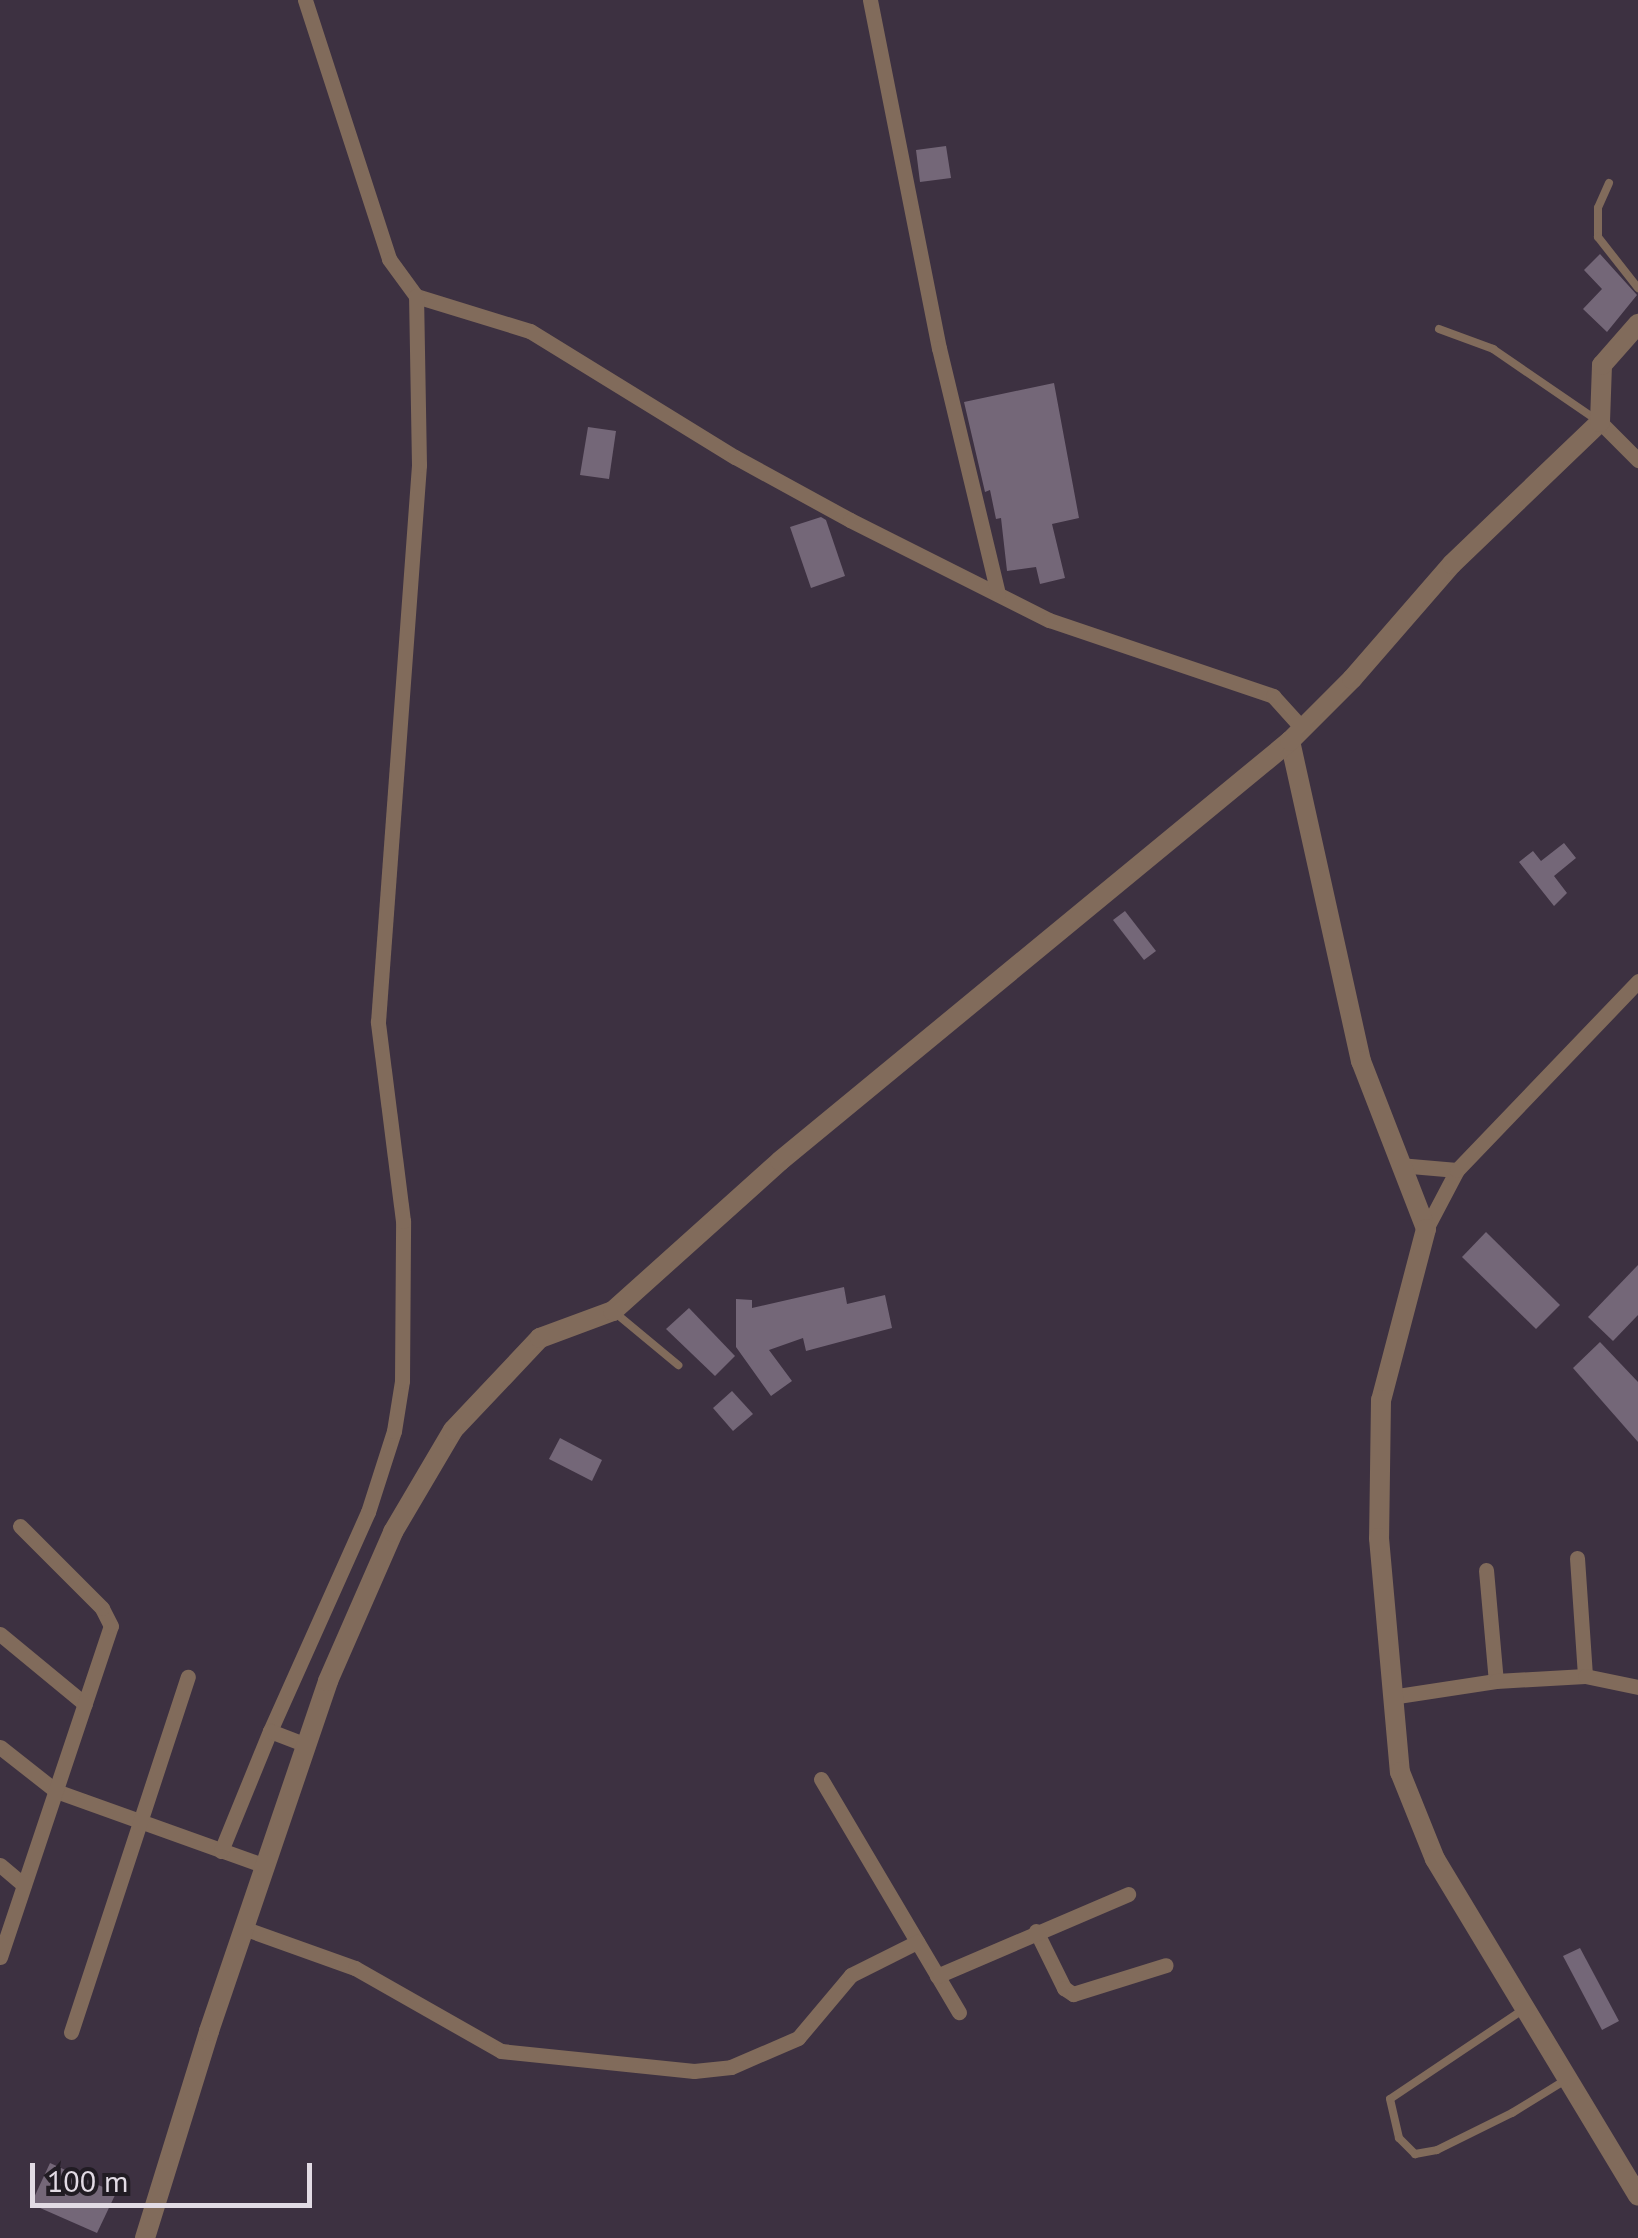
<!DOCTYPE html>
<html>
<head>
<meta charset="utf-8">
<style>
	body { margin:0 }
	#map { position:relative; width:1638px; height:2238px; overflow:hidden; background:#3d3141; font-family:"PT Sans",sans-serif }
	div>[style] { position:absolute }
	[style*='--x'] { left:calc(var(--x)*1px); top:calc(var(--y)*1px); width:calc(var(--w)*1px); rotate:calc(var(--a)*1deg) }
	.building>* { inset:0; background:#746778 }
	.service>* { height:8px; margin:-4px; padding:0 4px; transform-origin:4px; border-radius:4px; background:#816b5b }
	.minor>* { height:15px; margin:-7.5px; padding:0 7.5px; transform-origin:7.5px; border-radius:7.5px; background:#816b5b }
	.tertiary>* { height:20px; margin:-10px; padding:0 10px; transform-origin:10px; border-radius:10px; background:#816b5b }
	span { translate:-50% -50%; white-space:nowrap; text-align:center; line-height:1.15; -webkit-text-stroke:10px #211c23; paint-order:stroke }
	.scale { position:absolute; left:30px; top:2163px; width:282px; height:45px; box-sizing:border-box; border:5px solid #e2dbe4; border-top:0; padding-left:12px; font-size:30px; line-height:35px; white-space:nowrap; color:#e2dbe4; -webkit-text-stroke:8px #211c23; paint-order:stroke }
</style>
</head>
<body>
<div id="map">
	<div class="building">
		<div style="clip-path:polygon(946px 146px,951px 178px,920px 182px,916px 150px)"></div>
		<div style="clip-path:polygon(1600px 254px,1637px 295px,1607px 332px,1583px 309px,1602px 289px,1584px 270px)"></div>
		<div style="clip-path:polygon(1054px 383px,1079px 518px,1052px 524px,1065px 578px,1040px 584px,1036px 567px,1007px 571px,1001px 518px,996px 519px,990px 490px,985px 492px,964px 402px)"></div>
		<div style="clip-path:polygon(588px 427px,616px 431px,609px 479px,580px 475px)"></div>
		<div style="clip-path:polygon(821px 517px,826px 520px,845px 576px,811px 588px,790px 527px)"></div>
		<div style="clip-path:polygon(1564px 843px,1576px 858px,1554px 876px,1567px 893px,1554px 906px,1519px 862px,1533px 851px,1541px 861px)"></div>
		<div style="clip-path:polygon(1125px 911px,1156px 951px,1144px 960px,1113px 920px)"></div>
		<div style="clip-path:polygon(1486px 1232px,1560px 1305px,1536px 1329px,1462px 1257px)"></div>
		<div style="clip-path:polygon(1638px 1265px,1638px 1315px,1613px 1341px,1588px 1317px)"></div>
		<div style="clip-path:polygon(844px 1287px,847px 1304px,885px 1295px,892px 1328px,806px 1351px,803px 1338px,769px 1350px,792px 1381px,771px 1396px,736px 1347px,736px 1299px,752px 1300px,752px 1308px)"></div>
		<div style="clip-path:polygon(689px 1308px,735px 1356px,715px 1376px,666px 1329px)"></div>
		<div style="clip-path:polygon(1600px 1342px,1638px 1382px,1638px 1442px,1573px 1368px)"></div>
		<div style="clip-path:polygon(732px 1391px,753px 1414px,733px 1431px,713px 1408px)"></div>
		<div style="clip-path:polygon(560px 1438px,602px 1460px,592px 1481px,549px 1459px)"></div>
		<div style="clip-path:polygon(1580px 1948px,1619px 2021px,1602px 2030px,1563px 1956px)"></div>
		<div style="clip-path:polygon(50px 2163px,116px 2193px,97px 2233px,31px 2204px)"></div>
	</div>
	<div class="service">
		<div style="--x:1609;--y:183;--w:27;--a:114"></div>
		<div style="--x:1598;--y:208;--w:29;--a:90"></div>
		<div style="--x:1598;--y:237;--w:65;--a:51.9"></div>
		<div style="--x:1439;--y:329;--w:58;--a:20.3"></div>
		<div style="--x:1493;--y:349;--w:127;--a:34.4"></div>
		<div style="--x:613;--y:1311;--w:85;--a:39.7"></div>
		<div style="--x:1524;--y:2009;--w:161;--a:146.1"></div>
		<div style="--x:1390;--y:2099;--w:40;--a:77"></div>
		<div style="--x:1399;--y:2138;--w:23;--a:45"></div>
		<div style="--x:1415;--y:2154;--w:22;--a:-10"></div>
		<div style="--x:1437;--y:2150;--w:84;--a:-26.3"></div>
		<div style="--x:1512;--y:2113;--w:65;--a:-31.7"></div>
	</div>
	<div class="minor">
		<div style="--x:305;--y:0;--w:272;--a:72"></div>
		<div style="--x:389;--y:259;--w:46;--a:53.9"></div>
		<div style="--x:416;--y:296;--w:119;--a:17.1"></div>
		<div style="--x:530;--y:331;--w:241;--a:31.6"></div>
		<div style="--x:735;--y:457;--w:131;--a:28.7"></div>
		<div style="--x:850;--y:520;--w:223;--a:26.7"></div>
		<div style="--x:1049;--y:620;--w:237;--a:18.7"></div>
		<div style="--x:1273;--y:696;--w:43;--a:47.8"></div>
		<div style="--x:870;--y:0;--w:355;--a:78.8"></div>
		<div style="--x:939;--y:348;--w:253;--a:76.5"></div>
		<div style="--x:1600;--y:422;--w:54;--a:45"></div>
		<div style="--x:1399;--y:1165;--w:58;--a:4.9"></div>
		<div style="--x:1426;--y:1229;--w:67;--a:-62.3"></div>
		<div style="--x:1457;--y:1170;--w:262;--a:-46.2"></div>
		<div style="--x:1577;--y:1558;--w:118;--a:86.1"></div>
		<div style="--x:1486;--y:1570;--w:111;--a:84.9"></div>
		<div style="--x:0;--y:1634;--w:110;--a:39.5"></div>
		<div style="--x:1391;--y:1697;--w:106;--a:-8.7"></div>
		<div style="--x:1496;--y:1681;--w:89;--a:-3.2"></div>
		<div style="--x:1585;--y:1676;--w:54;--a:11.7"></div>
		<div style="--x:270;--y:1731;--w:240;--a:-65.9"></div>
		<div style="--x:368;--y:1512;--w:85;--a:-72.2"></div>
		<div style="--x:394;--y:1431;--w:51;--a:-80.9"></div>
		<div style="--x:402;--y:1381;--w:160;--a:-89.6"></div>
		<div style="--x:403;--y:1221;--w:201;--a:-97.2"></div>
		<div style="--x:378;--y:1022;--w:559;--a:-85.79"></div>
		<div style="--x:419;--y:465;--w:169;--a:-91"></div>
		<div style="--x:0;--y:1747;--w:71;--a:38.2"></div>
		<div style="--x:56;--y:1791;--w:222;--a:19.7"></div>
		<div style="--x:821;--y:1779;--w:271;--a:59.4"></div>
		<div style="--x:221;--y:1851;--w:130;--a:-67.8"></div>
		<div style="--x:270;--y:1731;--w:39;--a:21"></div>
		<div style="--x:0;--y:1865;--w:31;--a:40"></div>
		<div style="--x:246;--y:1929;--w:116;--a:19.7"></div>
		<div style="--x:355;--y:1968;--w:168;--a:29.6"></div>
		<div style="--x:501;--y:2051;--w:194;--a:5.9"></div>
		<div style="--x:694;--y:2071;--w:37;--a:-6"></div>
		<div style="--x:731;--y:2067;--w:73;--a:-23.4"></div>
		<div style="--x:798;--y:2038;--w:82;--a:-49.9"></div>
		<div style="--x:851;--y:1975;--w:74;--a:-26.6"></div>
		<div style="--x:1036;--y:1931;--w:64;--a:63.8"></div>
		<div style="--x:1064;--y:1988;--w:11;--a:34"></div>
		<div style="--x:1073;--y:1994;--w:97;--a:-17.3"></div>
		<div style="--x:0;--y:1957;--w:349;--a:-71.5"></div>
		<div style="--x:111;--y:1626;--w:20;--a:-117"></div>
		<div style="--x:102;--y:1608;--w:116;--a:-135"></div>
		<div style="--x:937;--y:1976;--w:208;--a:-23.2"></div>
		<div style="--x:71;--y:2032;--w:374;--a:-71.8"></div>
	</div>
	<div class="tertiary">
		<div style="--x:1290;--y:741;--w:328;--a:77.5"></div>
		<div style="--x:1361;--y:1061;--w:180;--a:68.8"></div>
		<div style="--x:1426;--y:1229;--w:177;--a:104.7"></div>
		<div style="--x:1381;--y:1400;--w:138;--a:90.8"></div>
		<div style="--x:1379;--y:1538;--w:235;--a:84.9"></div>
		<div style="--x:1400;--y:1772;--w:94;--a:68.1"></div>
		<div style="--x:1435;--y:1859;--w:393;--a:58.9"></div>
		<div style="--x:145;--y:2238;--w:217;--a:-72.8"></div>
		<div style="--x:209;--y:2031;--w:370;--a:-71.2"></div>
		<div style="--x:328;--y:1681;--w:163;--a:-66.4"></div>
		<div style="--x:393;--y:1532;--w:118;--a:-59.5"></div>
		<div style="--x:453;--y:1430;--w:127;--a:-46.6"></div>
		<div style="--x:540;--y:1338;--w:78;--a:-20.3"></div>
		<div style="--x:613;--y:1311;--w:224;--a:-41.9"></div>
		<div style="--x:780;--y:1161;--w:661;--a:-39.47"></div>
		<div style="--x:1290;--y:741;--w:88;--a:-45"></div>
		<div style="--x:1352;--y:679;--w:152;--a:-49"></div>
		<div style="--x:1452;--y:564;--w:205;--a:-43.8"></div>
		<div style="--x:1600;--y:422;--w:57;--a:-88"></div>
		<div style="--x:1602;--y:365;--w:55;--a:-48.7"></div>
	</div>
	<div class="scale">100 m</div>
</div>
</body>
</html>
